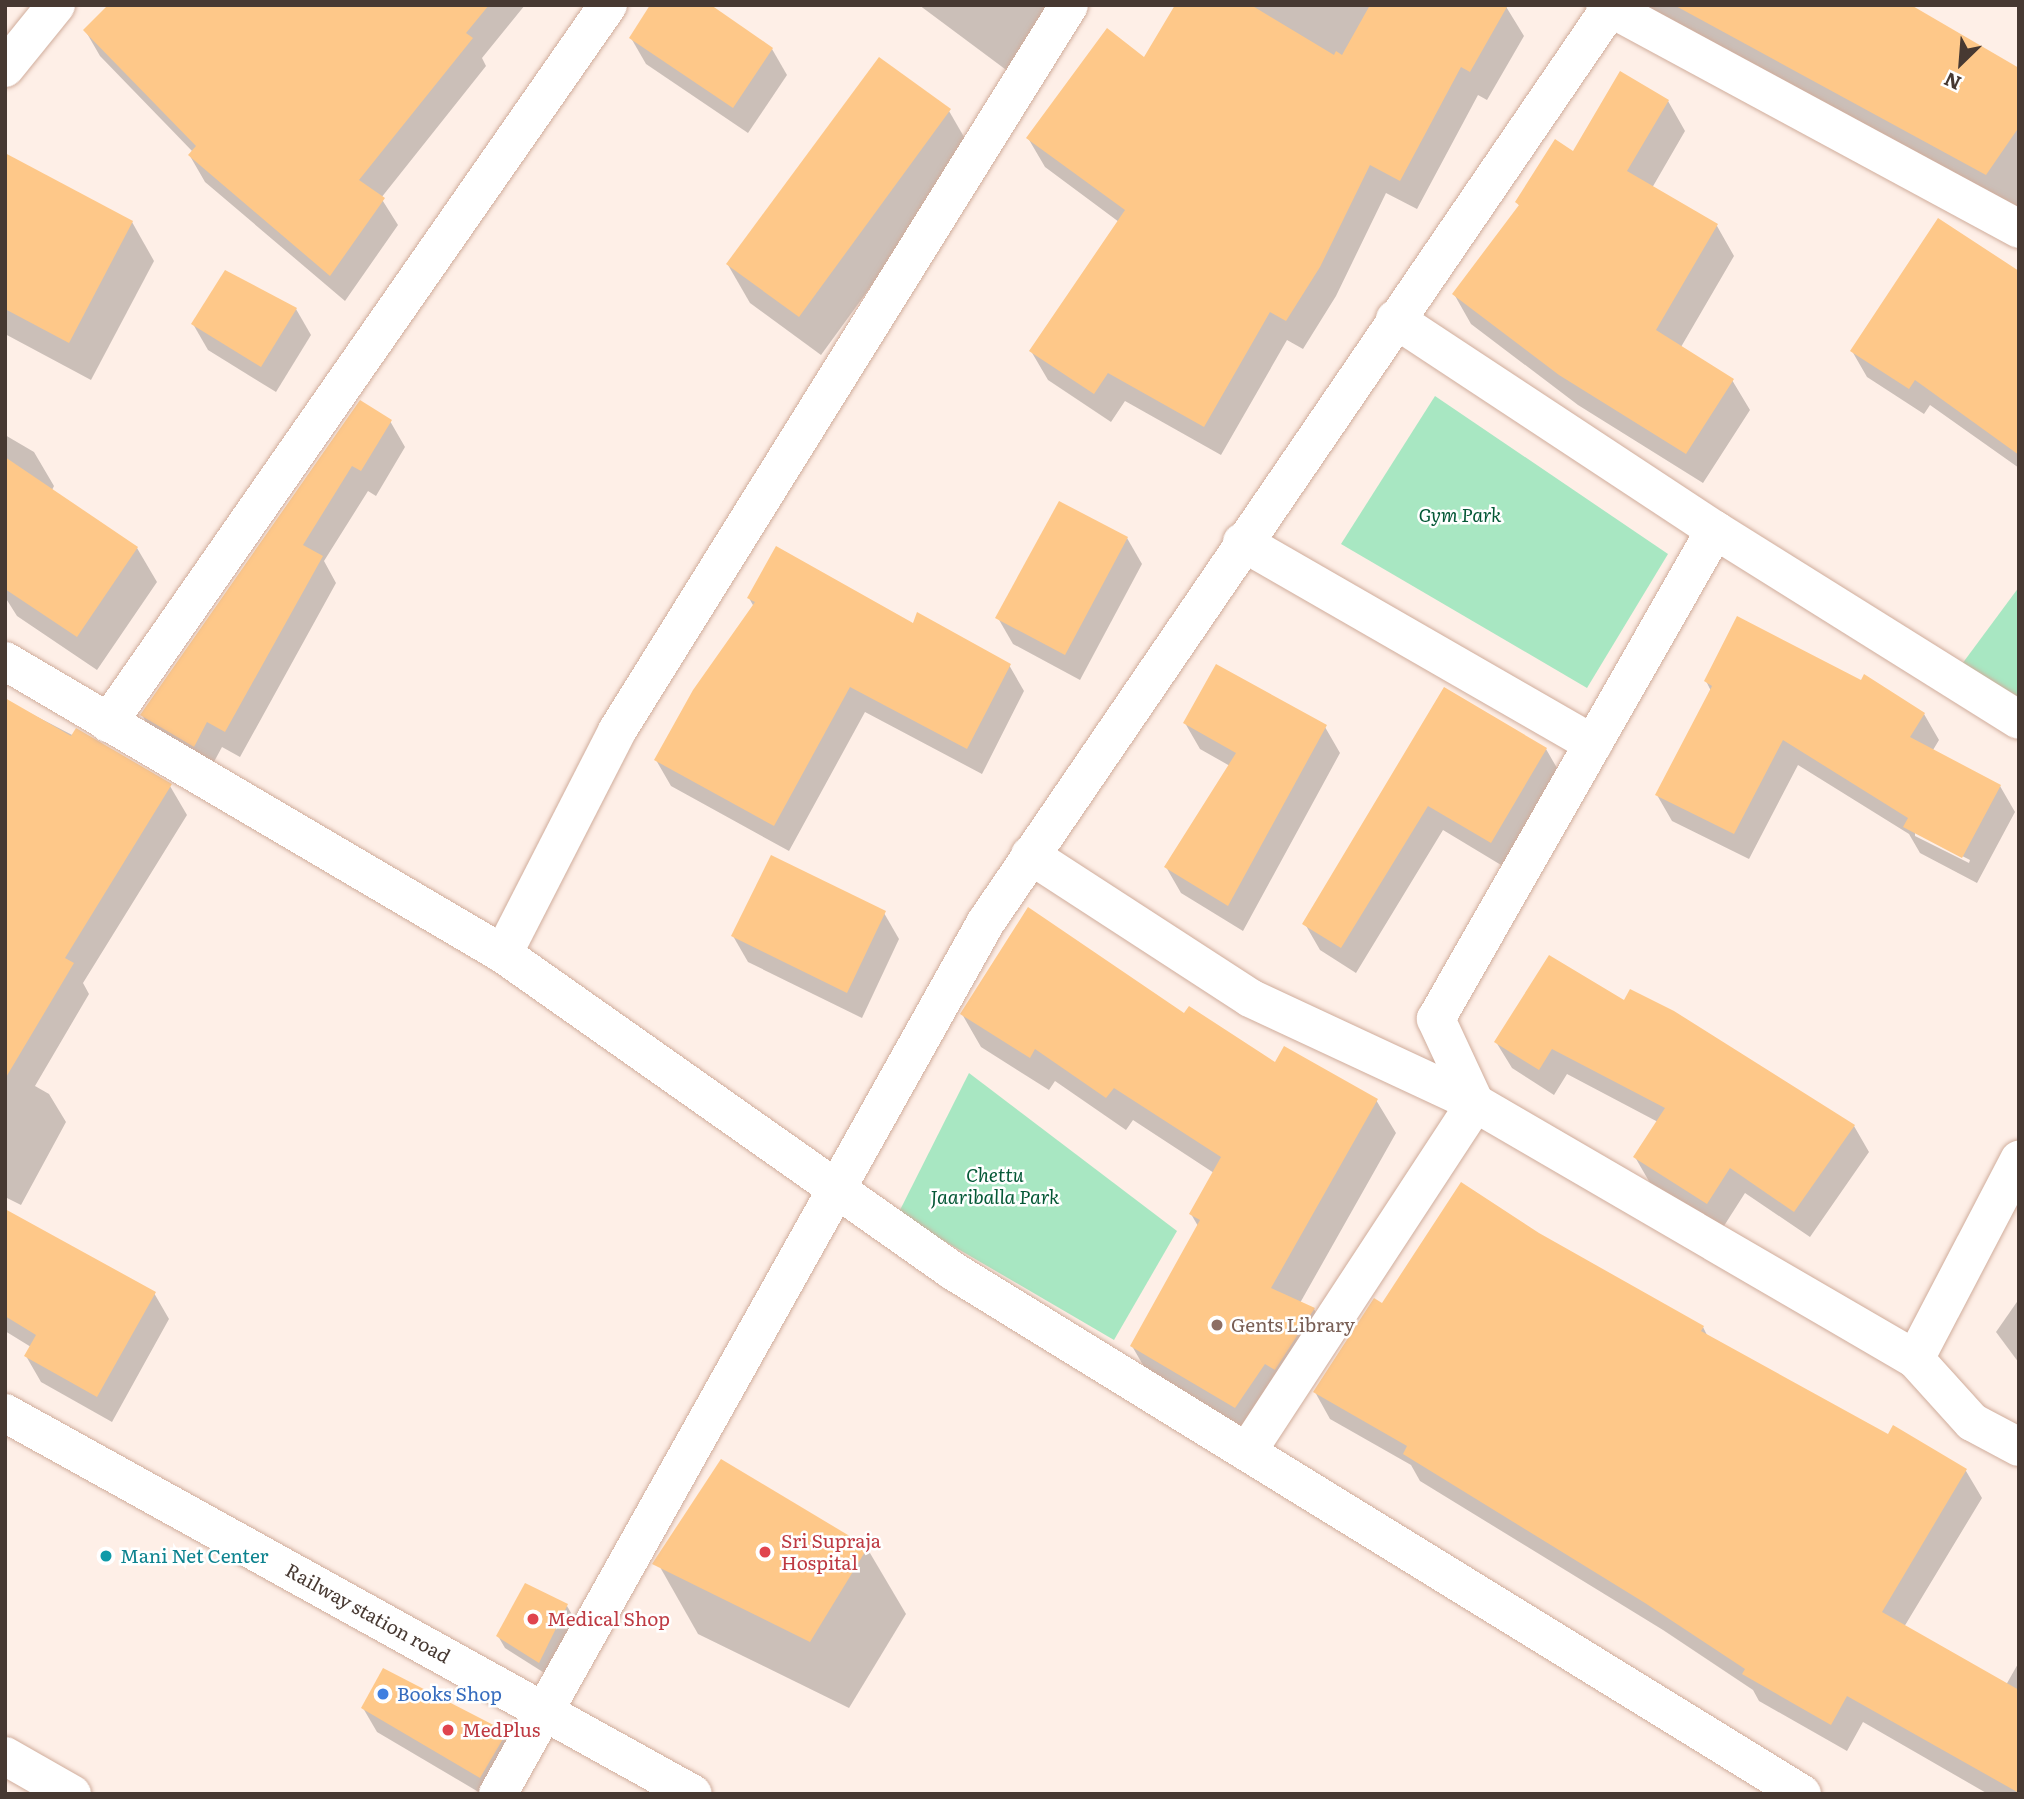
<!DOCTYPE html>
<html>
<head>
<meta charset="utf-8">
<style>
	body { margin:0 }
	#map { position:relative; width:2024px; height:1799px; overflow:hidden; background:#feefe7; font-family:Literata,serif }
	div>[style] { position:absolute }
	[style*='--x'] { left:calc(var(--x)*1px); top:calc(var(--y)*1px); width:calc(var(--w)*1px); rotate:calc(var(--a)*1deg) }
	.green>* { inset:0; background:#a8e7c2 }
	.shadow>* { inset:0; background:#0003 }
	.building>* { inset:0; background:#fec889 }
	.roads { filter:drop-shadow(0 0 2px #d0ad9c) drop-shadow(0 0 2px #d0ad9c) }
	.minor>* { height:38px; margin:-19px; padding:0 19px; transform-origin:19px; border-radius:19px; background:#fff }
	.tertiary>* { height:38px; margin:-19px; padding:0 19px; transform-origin:19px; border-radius:19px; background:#fff }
	.dots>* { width:19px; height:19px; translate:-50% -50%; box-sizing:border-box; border:4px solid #fff; border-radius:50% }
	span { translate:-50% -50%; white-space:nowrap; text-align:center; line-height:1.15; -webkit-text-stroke:5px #fff; paint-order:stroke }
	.park-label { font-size:19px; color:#045836; font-style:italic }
	.education-label { font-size:19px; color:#785e54 }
	.left { translate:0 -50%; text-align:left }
	.health-label { font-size:19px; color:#be3a42 }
	.culture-label { font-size:19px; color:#0d838f }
	.street-label { font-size:19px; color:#473932 }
	.shop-label { font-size:19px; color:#366cbe }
	.frame { position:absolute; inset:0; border:7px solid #473932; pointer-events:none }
	.north { position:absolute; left:1926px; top:28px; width:70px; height:70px; -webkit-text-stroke:5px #fff; paint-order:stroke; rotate:205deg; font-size:19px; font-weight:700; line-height:28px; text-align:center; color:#473932 }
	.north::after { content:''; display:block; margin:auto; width:24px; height:32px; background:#473932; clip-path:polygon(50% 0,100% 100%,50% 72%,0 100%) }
</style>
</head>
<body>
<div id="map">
	<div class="green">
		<div style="clip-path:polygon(1435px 396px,1668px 554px,1587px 688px,1341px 544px)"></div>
		<div style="clip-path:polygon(2019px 587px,2019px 697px,1962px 664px)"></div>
		<div style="clip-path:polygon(969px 1073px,1177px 1231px,1114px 1340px,898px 1214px)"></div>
	</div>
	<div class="shadow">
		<div style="clip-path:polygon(294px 5px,525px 5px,482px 58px,486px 66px,381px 198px,398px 225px,345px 301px,205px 182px,190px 156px,193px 152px,100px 56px,85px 30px)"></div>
		<div style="clip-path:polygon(919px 5px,1065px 5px,1013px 75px)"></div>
		<div style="clip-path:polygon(1178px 5px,1505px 5px,1524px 36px,1487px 100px,1478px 95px,1417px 209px,1386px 193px,1336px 296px,1303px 349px,1287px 340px,1221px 455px,1125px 401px,1111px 422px,1048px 380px,1031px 351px,1119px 222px,1045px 167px,1028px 138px,1145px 59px)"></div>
		<div style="clip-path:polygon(1616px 5px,1908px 5px,2019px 70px,2019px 213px)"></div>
		<div style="clip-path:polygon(631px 38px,772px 49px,787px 75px,748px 133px,646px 64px)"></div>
		<div style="clip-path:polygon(1668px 101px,1685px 131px,1652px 188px,1717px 226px,1734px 256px,1681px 347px,1732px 380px,1750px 410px,1703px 483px,1578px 405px,1471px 324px,1454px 294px,1520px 207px,1517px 202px,1574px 154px)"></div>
		<div style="clip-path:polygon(949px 111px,971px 149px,821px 355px,750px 303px,728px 265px)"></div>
		<div style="clip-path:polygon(5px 173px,132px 222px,154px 261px,91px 380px,5px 334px)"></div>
		<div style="clip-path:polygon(2019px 273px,2019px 468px,1930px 405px,1924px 414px,1867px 377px,1852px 351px)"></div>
		<div style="clip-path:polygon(296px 309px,311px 335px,276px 392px,208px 350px,193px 324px)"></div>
		<div style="clip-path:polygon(360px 402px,390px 421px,405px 447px,376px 496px,368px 491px,324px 561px,336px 583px,240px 757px,222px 747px,209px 771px,157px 741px,142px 715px)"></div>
		<div style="clip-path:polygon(5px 435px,34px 452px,54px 486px,52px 490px,137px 548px,157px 582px,97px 670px,17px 616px,5px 597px)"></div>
		<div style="clip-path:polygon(1127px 538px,1142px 564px,1080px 680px,1013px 644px,998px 618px)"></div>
		<div style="clip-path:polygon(749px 598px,913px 625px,1009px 665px,1024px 691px,982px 774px,865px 712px,789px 851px,671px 786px,656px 760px,754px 607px)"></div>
		<div style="clip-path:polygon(evenodd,1706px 681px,1862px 682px,1924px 714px,1939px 740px,1933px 750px,2000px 786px,2015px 812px,1977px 883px,1920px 853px,1909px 834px,1798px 765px,1749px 859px,1672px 821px,1657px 795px,1711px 691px,1706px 681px,1915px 832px,1970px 860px,1969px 863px,1915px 836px,1915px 832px)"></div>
		<div style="clip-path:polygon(1445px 690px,1546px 749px,1561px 775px,1506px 868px,1443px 830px,1356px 973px,1320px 950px,1305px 924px)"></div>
		<div style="clip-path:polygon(5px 700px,170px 786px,187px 815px,83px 983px,89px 994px,35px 1086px,49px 1094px,66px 1122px,21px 1205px,5px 1197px)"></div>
		<div style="clip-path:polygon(1185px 723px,1325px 727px,1340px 753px,1243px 931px,1181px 893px,1166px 867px,1230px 766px,1200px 749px)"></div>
		<div style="clip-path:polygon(884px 913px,899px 939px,862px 1018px,748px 962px,733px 936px)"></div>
		<div style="clip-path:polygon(1625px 1002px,1854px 1126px,1869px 1152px,1810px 1237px,1745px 1193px,1722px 1229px,1650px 1183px,1635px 1157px,1658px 1122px,1567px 1074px,1554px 1095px,1512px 1068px,1496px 1042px)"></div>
		<div style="clip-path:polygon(962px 1014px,1185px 1016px,1276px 1064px,1376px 1100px,1396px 1133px,1300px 1303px,1314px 1309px,1333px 1342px,1254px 1440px,1151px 1379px,1132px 1346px,1198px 1226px,1191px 1214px,1214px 1173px,1133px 1120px,1126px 1130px,1055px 1081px,1049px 1090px,981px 1047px)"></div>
		<div style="clip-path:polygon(5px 1211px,154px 1293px,169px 1319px,112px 1422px,41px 1382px,26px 1356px,31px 1347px,5px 1331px)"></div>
		<div style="clip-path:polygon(1538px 1235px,1703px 1327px,1708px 1337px,1889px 1436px,1966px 1471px,1982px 1498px,1904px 1627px,2006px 1685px,2019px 1662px,2019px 1794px,1988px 1794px,1863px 1722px,1847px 1751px,1759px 1701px,1753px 1690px,1663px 1630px,1420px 1481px,1411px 1465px,1330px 1419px,1315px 1392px,1383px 1305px)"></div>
		<div style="clip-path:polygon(2019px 1299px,2019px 1363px,1996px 1332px)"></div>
		<div style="clip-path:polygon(867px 1548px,906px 1614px,849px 1708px,698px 1634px,660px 1567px)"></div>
		<div style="clip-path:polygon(567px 1606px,574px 1618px,546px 1674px,505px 1648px,498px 1636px)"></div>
		<div style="clip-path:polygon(363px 1708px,505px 1734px,519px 1757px,482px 1794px,377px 1732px)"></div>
	</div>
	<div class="building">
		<div style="clip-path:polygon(108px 5px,489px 5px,466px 33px,473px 38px,359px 180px,385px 198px,330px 276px,188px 155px,196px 146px,83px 30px)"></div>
		<div style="clip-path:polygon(650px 5px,711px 5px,773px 48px,733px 108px,629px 38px)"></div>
		<div style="clip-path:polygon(1175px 5px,1251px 5px,1334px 55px,1336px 51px,1342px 55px,1370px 5px,1508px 5px,1470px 72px,1461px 67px,1400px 181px,1370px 165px,1320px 267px,1286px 321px,1270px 312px,1204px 427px,1108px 373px,1094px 394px,1029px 351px,1125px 210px,1026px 138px,1107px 28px,1144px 57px)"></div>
		<div style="clip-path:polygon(1674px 5px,1911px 5px,2019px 68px,2019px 127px,1986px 175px)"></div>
		<div style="clip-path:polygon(879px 57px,951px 109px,799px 317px,726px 264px)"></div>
		<div style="clip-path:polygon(1620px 71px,1669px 100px,1627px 171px,1718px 224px,1656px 330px,1734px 379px,1686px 454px,1559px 375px,1452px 294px,1519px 205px,1515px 202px,1555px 139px,1573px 151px)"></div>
		<div style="clip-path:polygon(5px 153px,133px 221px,69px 343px,5px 309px)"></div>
		<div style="clip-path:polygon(1938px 218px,2019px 271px,2019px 455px,1915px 380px,1909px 389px,1850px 351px)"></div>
		<div style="clip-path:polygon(225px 270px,297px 308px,261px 367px,191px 324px)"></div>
		<div style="clip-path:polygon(360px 400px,392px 420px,361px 471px,352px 466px,303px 545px,323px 556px,225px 732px,207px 722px,194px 747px,140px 715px)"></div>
		<div style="clip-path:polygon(5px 457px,138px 547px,77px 637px,5px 589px)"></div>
		<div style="clip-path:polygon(1059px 501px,1128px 537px,1065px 655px,995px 618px)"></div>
		<div style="clip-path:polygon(776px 546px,913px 623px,917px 612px,1011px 664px,967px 749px,850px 687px,774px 826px,654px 760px,693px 690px,755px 602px,747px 598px)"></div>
		<div style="clip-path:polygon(1737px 616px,1861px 680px,1864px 674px,1925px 713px,1910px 737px,2001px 785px,1962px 858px,1903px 827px,1908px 818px,1783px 740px,1734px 834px,1655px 795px,1712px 686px,1704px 681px)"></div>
		<div style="clip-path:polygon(1216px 664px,1327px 725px,1228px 906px,1164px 867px,1236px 753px,1183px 723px)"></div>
		<div style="clip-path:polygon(1444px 687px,1547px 748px,1491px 843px,1428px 806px,1341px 948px,1302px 924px)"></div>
		<div style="clip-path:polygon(5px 698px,71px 736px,76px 728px,172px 784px,65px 958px,74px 963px,5px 1079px)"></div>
		<div style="clip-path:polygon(771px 855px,886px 911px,847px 993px,731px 936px)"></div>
		<div style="clip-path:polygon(1028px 907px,1184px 1013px,1189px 1006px,1275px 1062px,1284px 1046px,1378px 1099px,1271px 1288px,1315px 1308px,1275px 1370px,1265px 1364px,1235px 1408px,1130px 1346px,1200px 1220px,1189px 1214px,1221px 1157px,1114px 1088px,1106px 1098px,1035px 1049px,1030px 1058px,960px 1014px)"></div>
		<div style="clip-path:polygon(1549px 955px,1624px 1000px,1630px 989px,1674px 1011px,1855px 1125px,1794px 1212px,1730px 1168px,1707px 1204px,1633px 1157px,1665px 1108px,1552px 1049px,1539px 1070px,1494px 1042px)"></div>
		<div style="clip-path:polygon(1461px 1182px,1539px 1233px,1704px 1326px,1701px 1331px,1888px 1434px,1893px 1425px,1967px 1469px,1882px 1612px,2019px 1690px,2019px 1793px,1847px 1696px,1831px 1725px,1742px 1674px,1745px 1669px,1645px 1603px,1403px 1454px,1407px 1446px,1313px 1392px,1374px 1298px,1382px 1303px)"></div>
		<div style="clip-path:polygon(5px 1209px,156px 1292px,97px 1397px,24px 1356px,36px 1335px,5px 1316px)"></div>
		<div style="clip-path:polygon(721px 1459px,868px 1547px,810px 1642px,652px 1564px)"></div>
		<div style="clip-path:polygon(525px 1583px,568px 1604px,539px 1663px,496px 1636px)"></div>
		<div style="clip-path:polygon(383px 1668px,507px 1732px,480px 1778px,361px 1708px)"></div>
	</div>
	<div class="roads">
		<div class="minor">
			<div style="--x:1605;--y:5;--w:471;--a:28.4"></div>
			<div style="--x:5;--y:68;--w:81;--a:-51"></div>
			<div style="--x:1395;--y:319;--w:383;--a:33.4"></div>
			<div style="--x:1242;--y:542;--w:405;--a:29.9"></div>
			<div style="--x:5;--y:661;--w:578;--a:30.47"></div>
			<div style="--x:503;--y:954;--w:550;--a:35.16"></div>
			<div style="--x:953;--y:1271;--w:997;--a:31.63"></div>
			<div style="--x:108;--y:723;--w:875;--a:-55.15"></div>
			<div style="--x:1030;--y:855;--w:262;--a:33"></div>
			<div style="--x:1250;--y:998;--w:248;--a:25"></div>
			<div style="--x:503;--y:954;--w:250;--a:-62.9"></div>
			<div style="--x:617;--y:731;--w:855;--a:-58.09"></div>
			<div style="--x:1475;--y:1103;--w:93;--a:-114.9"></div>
			<div style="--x:1436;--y:1019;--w:563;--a:-60.29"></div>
			<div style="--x:1715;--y:530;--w:358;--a:32"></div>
			<div style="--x:1915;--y:1359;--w:85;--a:47.9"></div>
			<div style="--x:1972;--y:1422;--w:53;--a:28"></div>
			<div style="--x:1247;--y:1452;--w:417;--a:-56.8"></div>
			<div style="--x:1475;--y:1103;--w:509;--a:30.19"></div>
			<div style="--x:1915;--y:1359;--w:225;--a:-62.4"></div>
			<div style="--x:5;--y:1756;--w:77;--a:29.6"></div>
			<div style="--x:498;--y:1794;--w:999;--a:-60.77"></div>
			<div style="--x:986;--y:922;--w:1107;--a:-55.68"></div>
		</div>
		<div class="tertiary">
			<div style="--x:5;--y:1413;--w:786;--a:28.98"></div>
		</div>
	</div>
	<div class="dots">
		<div style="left:1217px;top:1325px;background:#8d6e63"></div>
		<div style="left:765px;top:1552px;background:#e0444e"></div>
		<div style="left:106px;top:1556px;background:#0f9aa8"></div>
		<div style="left:533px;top:1619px;background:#e0444e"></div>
		<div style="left:383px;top:1694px;background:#3f7fe0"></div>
		<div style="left:448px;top:1730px;background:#e0444e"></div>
	</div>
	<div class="park-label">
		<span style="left:1460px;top:515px">Gym Park</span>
		<span style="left:995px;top:1186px">Chettu<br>Jaariballa Park</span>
	</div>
	<div class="education-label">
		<span class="left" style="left:1231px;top:1325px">Gents Library</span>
	</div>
	<div class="health-label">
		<span class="left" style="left:781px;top:1552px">Sri Supraja<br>Hospital</span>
		<span class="left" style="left:547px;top:1619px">Medical Shop</span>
		<span class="left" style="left:462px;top:1730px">MedPlus</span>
	</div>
	<div class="culture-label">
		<span class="left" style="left:120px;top:1556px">Mani Net Center</span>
	</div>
	<div class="street-label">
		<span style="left:368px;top:1613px;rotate:29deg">Railway station road</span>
	</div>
	<div class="shop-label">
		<span class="left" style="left:397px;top:1694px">Books Shop</span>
	</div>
	<div class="frame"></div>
	<div class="north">N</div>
</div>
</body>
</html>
